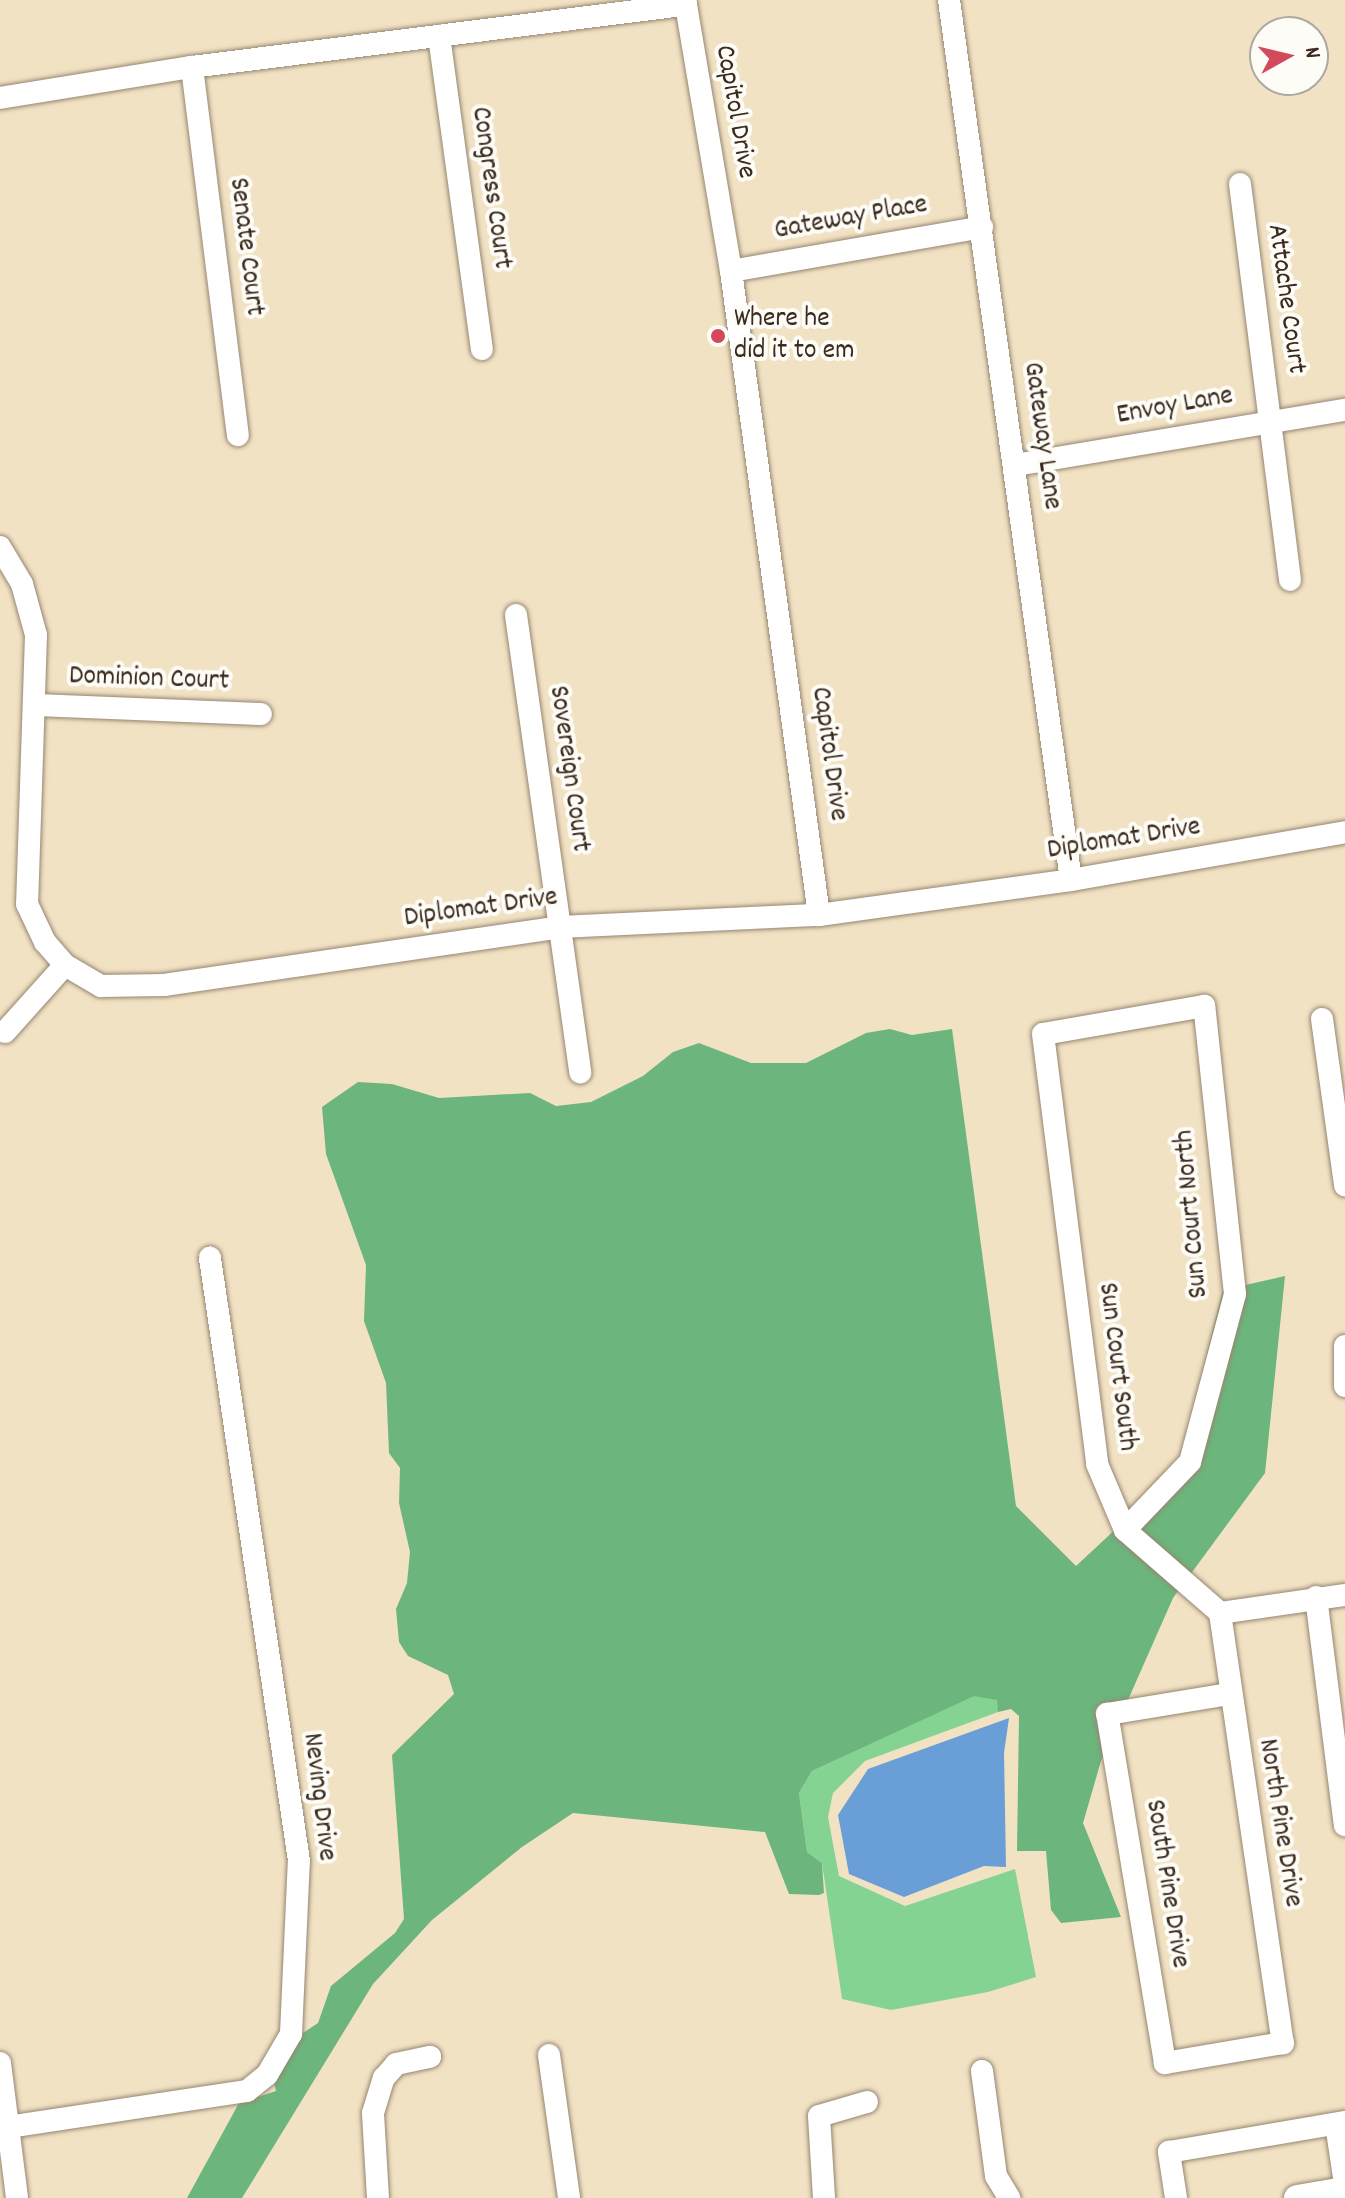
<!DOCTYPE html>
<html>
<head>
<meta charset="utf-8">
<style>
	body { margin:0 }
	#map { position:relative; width:1345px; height:2198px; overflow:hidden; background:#f2e2c4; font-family:Dekko,sans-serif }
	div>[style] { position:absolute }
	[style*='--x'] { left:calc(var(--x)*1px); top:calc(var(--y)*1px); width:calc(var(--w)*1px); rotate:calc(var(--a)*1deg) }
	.green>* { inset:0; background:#85d392 }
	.forest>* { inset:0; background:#6cb57c }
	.water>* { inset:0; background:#6a9ed6 }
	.roads { filter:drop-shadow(0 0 2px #968671) drop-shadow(0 0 2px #968671) }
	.minor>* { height:22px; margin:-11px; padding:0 11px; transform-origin:11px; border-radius:11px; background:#fff }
	.major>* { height:26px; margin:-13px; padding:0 13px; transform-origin:13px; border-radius:13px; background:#fff }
	.dots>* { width:22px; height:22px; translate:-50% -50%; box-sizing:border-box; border:4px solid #fdfcf7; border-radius:50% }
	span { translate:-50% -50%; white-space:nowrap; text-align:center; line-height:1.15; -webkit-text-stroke:8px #fdfcf7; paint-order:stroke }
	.street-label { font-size:28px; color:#3b2a1e }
	.poi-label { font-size:28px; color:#3b2a1e }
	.left { translate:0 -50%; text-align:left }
	.north { position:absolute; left:1249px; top:16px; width:80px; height:80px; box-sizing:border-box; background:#fdfcf7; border:2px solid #afa8a0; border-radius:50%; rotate:82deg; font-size:22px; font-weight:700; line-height:32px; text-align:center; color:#3b2a1e }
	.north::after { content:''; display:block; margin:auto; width:28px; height:36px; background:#d1495b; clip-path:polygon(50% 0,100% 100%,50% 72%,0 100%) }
</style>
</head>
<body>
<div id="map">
	<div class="green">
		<div style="clip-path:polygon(974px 1695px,998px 1700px,998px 1712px,865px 1761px,833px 1793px,828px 1817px,839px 1876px,905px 1906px,1015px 1869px,1036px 1977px,988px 1992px,891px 2010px,842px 1999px,822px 1863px,807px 1852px,799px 1793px,812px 1771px)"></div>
	</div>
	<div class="forest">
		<div style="clip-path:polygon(890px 1029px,912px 1035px,952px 1029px,1016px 1506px,1076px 1566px,1177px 1472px,1223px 1290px,1285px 1276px,1265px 1473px,1173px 1598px,1101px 1761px,1083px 1823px,1121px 1917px,1061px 1923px,1051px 1910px,1046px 1851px,1017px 1851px,1019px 1716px,1011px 1709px,998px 1712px,997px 1700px,974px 1696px,812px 1771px,799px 1793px,807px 1852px,822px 1863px,824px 1893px,819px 1895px,789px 1894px,765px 1832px,573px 1813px,522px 1847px,432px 1920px,373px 1984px,242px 2198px,187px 2198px,239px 2103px,276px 2091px,274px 2083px,303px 2033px,318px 2023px,331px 1986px,395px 1933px,404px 1919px,392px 1755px,454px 1694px,448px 1675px,408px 1656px,399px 1642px,396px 1609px,407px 1583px,410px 1552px,399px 1503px,400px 1468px,389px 1453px,386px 1383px,364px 1321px,366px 1265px,326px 1154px,322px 1107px,358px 1082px,392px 1084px,439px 1098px,530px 1093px,556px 1106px,591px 1102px,643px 1076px,673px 1052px,699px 1043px,751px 1063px,806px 1063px,866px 1033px)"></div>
	</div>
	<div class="water">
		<div style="clip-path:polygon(1009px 1718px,1004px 1753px,1006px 1867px,984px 1866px,904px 1897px,849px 1874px,838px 1815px,868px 1769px)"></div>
	</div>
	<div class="roads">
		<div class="minor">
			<div style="--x:949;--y:0;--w:888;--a:82.11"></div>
			<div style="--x:439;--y:36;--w:316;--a:82.2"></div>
			<div style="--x:192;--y:67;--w:371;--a:82.9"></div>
			<div style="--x:0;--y:98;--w:194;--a:-9.2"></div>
			<div style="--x:192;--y:67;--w:498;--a:-7.2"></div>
			<div style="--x:686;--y:5;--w:270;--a:80.4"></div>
			<div style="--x:731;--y:271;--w:650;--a:82.22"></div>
			<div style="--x:1240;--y:184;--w:399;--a:82.8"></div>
			<div style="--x:731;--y:271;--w:255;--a:-9.9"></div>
			<div style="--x:1015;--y:465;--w:335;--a:-9.5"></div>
			<div style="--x:0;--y:547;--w:43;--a:59.3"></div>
			<div style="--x:22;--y:584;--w:53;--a:74.6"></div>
			<div style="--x:36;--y:635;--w:269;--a:91.9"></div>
			<div style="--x:27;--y:904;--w:42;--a:64.7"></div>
			<div style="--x:45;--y:942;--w:30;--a:49"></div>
			<div style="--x:65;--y:965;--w:42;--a:30.3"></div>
			<div style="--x:101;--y:986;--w:63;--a:-0.9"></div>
			<div style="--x:164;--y:985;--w:400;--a:-8.3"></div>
			<div style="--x:560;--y:927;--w:259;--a:-2.7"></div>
			<div style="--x:819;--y:915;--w:254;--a:-7.9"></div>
			<div style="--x:1071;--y:880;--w:278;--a:-9.9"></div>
			<div style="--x:516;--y:615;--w:462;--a:82"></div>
			<div style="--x:35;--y:705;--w:226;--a:2.3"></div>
			<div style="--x:1322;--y:1019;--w:168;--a:82.1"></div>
			<div style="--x:5;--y:1032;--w:90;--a:-48.2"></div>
			<div style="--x:1345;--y:1346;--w:40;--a:90"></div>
			<div style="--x:1125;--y:1530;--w:94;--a:-46.3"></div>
			<div style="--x:1190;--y:1462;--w:174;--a:-75"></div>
			<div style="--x:1235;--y:1294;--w:290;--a:-96.1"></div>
			<div style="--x:1204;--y:1006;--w:163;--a:170.1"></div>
			<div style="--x:1043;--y:1034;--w:433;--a:82.8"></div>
			<div style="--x:1097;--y:1464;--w:72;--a:67"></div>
			<div style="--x:1125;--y:1530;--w:126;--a:41.1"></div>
			<div style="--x:1220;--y:1613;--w:126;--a:-8.2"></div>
			<div style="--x:1316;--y:1597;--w:230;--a:82.8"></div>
			<div style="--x:1220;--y:1613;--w:435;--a:81.7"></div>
			<div style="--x:1283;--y:2043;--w:120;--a:170.4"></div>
			<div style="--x:1165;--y:2063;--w:354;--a:-99.4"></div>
			<div style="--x:1107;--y:1714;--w:124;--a:-9.3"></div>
			<div style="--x:549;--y:2055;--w:144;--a:82"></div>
			<div style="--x:0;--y:2063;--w:136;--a:82.8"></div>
			<div style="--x:982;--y:2071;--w:106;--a:82.4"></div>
			<div style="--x:996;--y:2176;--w:26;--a:59"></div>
			<div style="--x:1336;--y:2124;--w:61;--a:81.5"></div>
			<div style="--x:8;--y:2127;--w:242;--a:-8.6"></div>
			<div style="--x:247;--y:2091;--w:26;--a:-39"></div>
			<div style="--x:267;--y:2075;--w:48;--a:-59.7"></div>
			<div style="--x:291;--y:2034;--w:173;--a:-87.4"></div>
			<div style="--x:299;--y:1861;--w:610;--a:-98.4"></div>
			<div style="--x:378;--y:2198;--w:85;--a:-93.4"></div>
			<div style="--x:373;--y:2113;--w:37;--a:-73"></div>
			<div style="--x:384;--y:2078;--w:18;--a:-49"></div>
			<div style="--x:396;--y:2064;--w:35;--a:-12"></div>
			<div style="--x:824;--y:2198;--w:82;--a:-93.5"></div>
			<div style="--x:819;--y:2116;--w:50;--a:-16.3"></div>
			<div style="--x:1176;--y:2198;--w:47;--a:-98.7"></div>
			<div style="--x:1169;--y:2152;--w:179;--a:-9.7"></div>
		</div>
		<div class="major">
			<div style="--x:1297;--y:2198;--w:49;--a:-9.5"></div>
		</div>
	</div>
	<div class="dots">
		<div style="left:718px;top:336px;background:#d1495b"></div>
	</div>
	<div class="street-label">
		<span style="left:734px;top:112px;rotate:80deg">Capitol Drive</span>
		<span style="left:490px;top:188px;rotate:82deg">Congress Court</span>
		<span style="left:851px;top:219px;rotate:-10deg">Gateway Place</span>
		<span style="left:245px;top:247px;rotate:83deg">Senate Court</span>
		<span style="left:1285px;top:299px;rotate:82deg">Attache Court</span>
		<span style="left:1175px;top:407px;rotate:-10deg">Envoy Lane</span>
		<span style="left:1041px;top:436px;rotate:82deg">Gateway Lane</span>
		<span style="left:149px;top:680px;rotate:2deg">Dominion Court</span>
		<span style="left:828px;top:754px;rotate:82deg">Capitol Drive</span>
		<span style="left:568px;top:769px;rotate:82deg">Sovereign Court</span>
		<span style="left:1124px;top:840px;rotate:-9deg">Diplomat Drive</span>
		<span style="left:481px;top:909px;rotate:-8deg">Diplomat Drive</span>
		<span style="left:1193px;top:1214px;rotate:-95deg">Sun Court North</span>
		<span style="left:1116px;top:1367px;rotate:83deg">Sun Court South</span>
		<span style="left:318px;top:1797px;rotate:83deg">Neving Drive</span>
		<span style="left:1279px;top:1823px;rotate:81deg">North Pine Drive</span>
		<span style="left:1166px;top:1884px;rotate:81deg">South Pine Drive</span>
	</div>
	<div class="poi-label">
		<span class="left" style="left:734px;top:336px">Where he<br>did it to em</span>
	</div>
	<div class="north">N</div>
</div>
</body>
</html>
